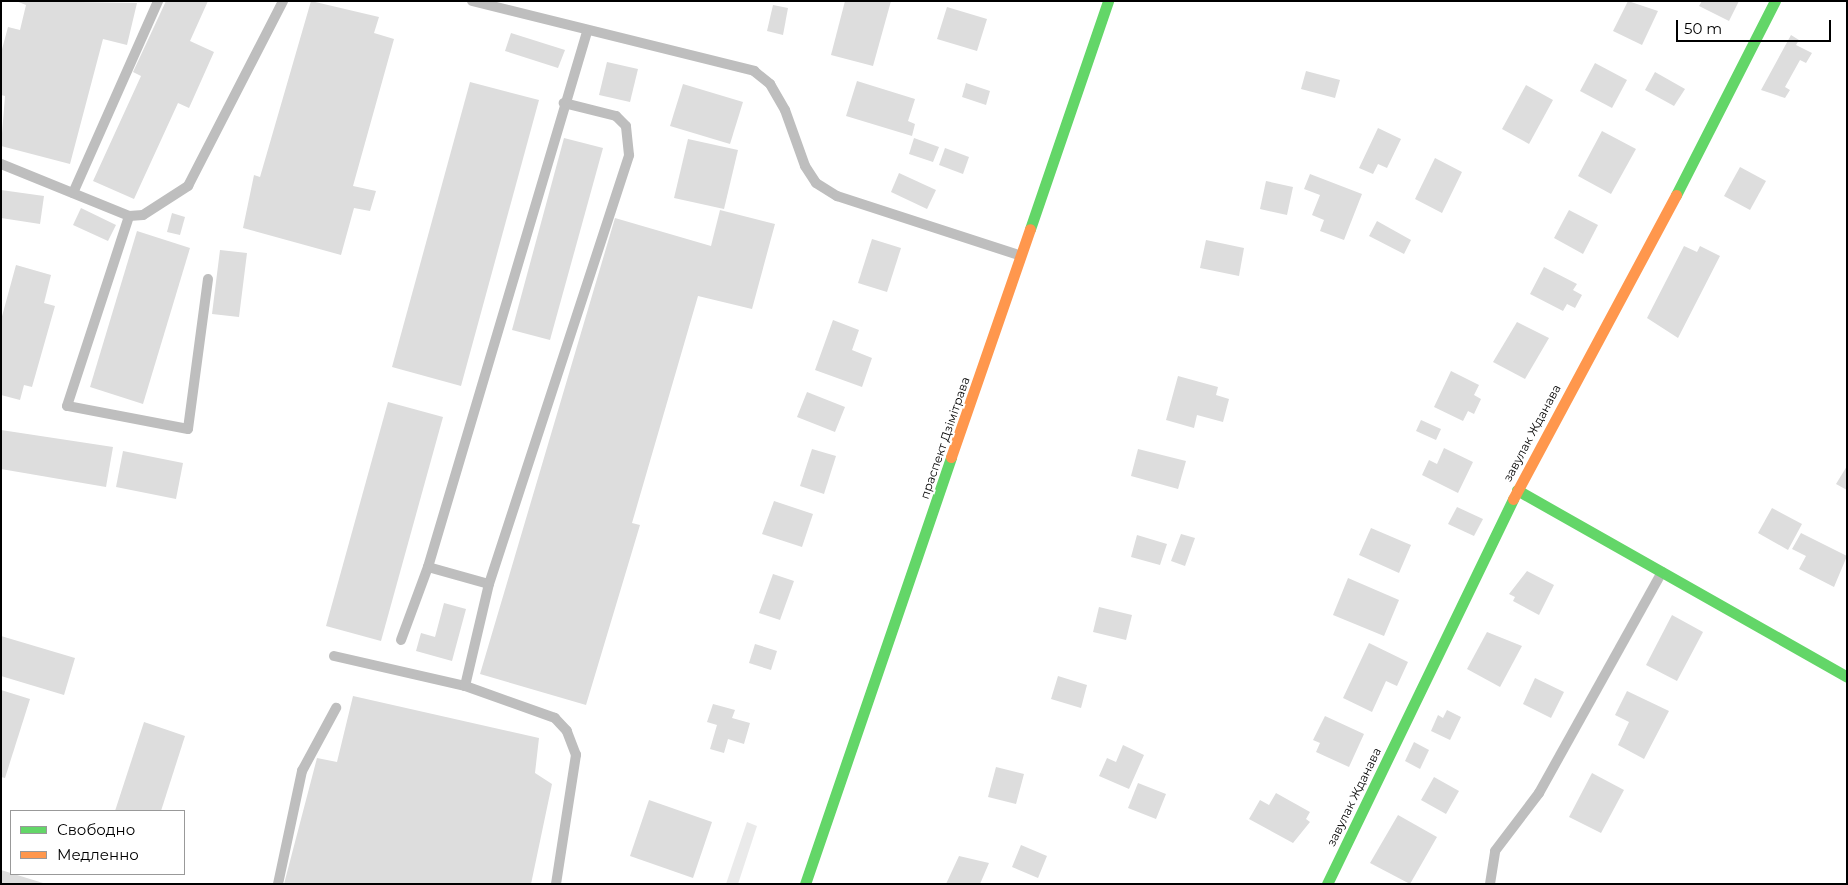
<!DOCTYPE html>
<html>
<head>
<meta charset="utf-8">
<style>
	body { margin:0 }
	#map { position:relative; width:1848px; height:885px; overflow:hidden; background:#fff; font-family:Montserrat,sans-serif }
	div>[style] { position:absolute }
	[style*='--x'] { left:calc(var(--x)*1px); top:calc(var(--y)*1px); width:calc(var(--w)*1px); rotate:calc(var(--a)*1deg) }
	.green>* { inset:0; background:#eaeaea }
	.building>* { inset:0; background:#ddd }
	.lane>* { height:10px; margin:-5px; padding:0 5px; transform-origin:5px; border-radius:5px; background:#bebebe }
	.fast>* { height:11px; margin:-5.5px; padding:0 5.5px; transform-origin:5.5px; border-radius:5.5px; background:#63d668 }
	.slow>* { height:11px; margin:-5.5px; padding:0 5.5px; transform-origin:5.5px; border-radius:5.5px; background:#ff974d }
	span { translate:-50% -50%; white-space:nowrap; text-align:center; line-height:1.15; -webkit-text-stroke:4px #fff; paint-order:stroke }
	.street-label { font-size:12px; color:#000 }
	.frame { position:absolute; inset:0; border:2px solid #000; pointer-events:none }
	.legend { position:absolute; left:10px; top:810px; width:175px; height:65px; box-sizing:border-box; background:#fff; border:1px solid #999; margin:0; padding:6px 9px; list-style:none; font-size:15px; color:#000 }
	.legend li { display:flex; align-items:center; gap:10px; height:25px }
	.legend b { width:25px; border:1px solid #999 }
	.scale { position:absolute; left:1676px; top:20px; width:155px; height:22px; box-sizing:border-box; border:2px solid #000; border-top:0; padding-left:6px; font-size:15px; line-height:18px; white-space:nowrap; color:#000; -webkit-text-stroke:4px #fff; paint-order:stroke }
</style>
</head>
<body>
<div id="map">
	<div class="green">
		<div style="clip-path:polygon(747px 822px,757px 826px,738px 884px,726px 884px)"></div>
	</div>
	<div class="building">
		<div style="clip-path:polygon(16px 1px,137px 3px,127px 45px,103px 39px,70px 164px,1px 146px,5px 96px,1px 95px,1px 53px,8px 27px,20px 30px,26px 5px)"></div>
		<div style="clip-path:polygon(166px 1px,208px 1px,190px 41px,214px 52px,189px 108px,178px 103px,134px 199px,93px 181px,141px 76px,133px 72px)"></div>
		<div style="clip-path:polygon(311px 1px,379px 17px,374px 33px,394px 39px,353px 186px,376px 191px,370px 211px,354px 208px,341px 255px,243px 228px,254px 175px,260px 177px)"></div>
		<div style="clip-path:polygon(845px 1px,891px 1px,873px 66px,831px 55px)"></div>
		<div style="clip-path:polygon(1628px 1px,1658px 11px,1642px 45px,1613px 31px)"></div>
		<div style="clip-path:polygon(1702px 1px,1739px 1px,1729px 21px,1699px 6px)"></div>
		<div style="clip-path:polygon(773px 5px,788px 8px,783px 35px,767px 31px)"></div>
		<div style="clip-path:polygon(947px 7px,987px 19px,977px 51px,937px 39px)"></div>
		<div style="clip-path:polygon(511px 33px,565px 50px,558px 68px,505px 51px)"></div>
		<div style="clip-path:polygon(1791px 35px,1799px 40px,1796px 45px,1812px 53px,1806px 63px,1800px 60px,1785px 87px,1790px 90px,1785px 98px,1761px 90px)"></div>
		<div style="clip-path:polygon(607px 62px,638px 69px,630px 102px,599px 95px)"></div>
		<div style="clip-path:polygon(1595px 63px,1627px 80px,1612px 108px,1580px 91px)"></div>
		<div style="clip-path:polygon(1306px 71px,1340px 80px,1335px 98px,1301px 89px)"></div>
		<div style="clip-path:polygon(1655px 72px,1685px 89px,1674px 106px,1645px 90px)"></div>
		<div style="clip-path:polygon(857px 81px,915px 99px,908px 121px,915px 124px,912px 136px,846px 116px)"></div>
		<div style="clip-path:polygon(470px 82px,539px 100px,461px 386px,392px 367px)"></div>
		<div style="clip-path:polygon(966px 83px,990px 91px,986px 105px,962px 97px)"></div>
		<div style="clip-path:polygon(683px 84px,743px 102px,730px 144px,670px 126px)"></div>
		<div style="clip-path:polygon(1526px 85px,1553px 100px,1529px 144px,1502px 129px)"></div>
		<div style="clip-path:polygon(1378px 128px,1401px 139px,1387px 168px,1378px 164px,1373px 174px,1359px 168px)"></div>
		<div style="clip-path:polygon(1602px 131px,1636px 149px,1611px 194px,1578px 176px)"></div>
		<div style="clip-path:polygon(564px 138px,603px 148px,550px 340px,512px 330px)"></div>
		<div style="clip-path:polygon(914px 138px,939px 147px,933px 162px,909px 154px)"></div>
		<div style="clip-path:polygon(688px 139px,738px 150px,724px 209px,674px 198px)"></div>
		<div style="clip-path:polygon(945px 148px,969px 157px,963px 174px,939px 165px)"></div>
		<div style="clip-path:polygon(1435px 158px,1462px 172px,1442px 213px,1415px 199px)"></div>
		<div style="clip-path:polygon(1740px 167px,1766px 181px,1750px 210px,1724px 196px)"></div>
		<div style="clip-path:polygon(899px 173px,936px 190px,927px 209px,891px 192px)"></div>
		<div style="clip-path:polygon(1310px 174px,1362px 194px,1344px 240px,1320px 231px,1324px 220px,1312px 215px,1320px 195px,1304px 189px)"></div>
		<div style="clip-path:polygon(1266px 181px,1293px 187px,1287px 215px,1260px 209px)"></div>
		<div style="clip-path:polygon(1px 190px,44px 196px,40px 224px,1px 218px)"></div>
		<div style="clip-path:polygon(81px 208px,116px 225px,108px 241px,73px 225px)"></div>
		<div style="clip-path:polygon(720px 210px,775px 224px,752px 309px,698px 296px,632px 523px,640px 525px,586px 705px,480px 674px,615px 218px,711px 246px)"></div>
		<div style="clip-path:polygon(1569px 210px,1598px 225px,1583px 254px,1554px 238px)"></div>
		<div style="clip-path:polygon(172px 213px,185px 217px,180px 235px,167px 232px)"></div>
		<div style="clip-path:polygon(1377px 221px,1411px 240px,1404px 254px,1369px 236px)"></div>
		<div style="clip-path:polygon(137px 231px,190px 248px,143px 404px,90px 387px)"></div>
		<div style="clip-path:polygon(872px 239px,901px 248px,887px 292px,858px 283px)"></div>
		<div style="clip-path:polygon(1206px 240px,1244px 248px,1239px 276px,1200px 268px)"></div>
		<div style="clip-path:polygon(1684px 246px,1697px 252px,1700px 246px,1720px 256px,1678px 338px,1647px 318px)"></div>
		<div style="clip-path:polygon(220px 250px,247px 253px,239px 317px,212px 314px)"></div>
		<div style="clip-path:polygon(16px 265px,51px 275px,44px 303px,55px 306px,32px 387px,24px 385px,20px 400px,1px 395px,1px 320px)"></div>
		<div style="clip-path:polygon(1544px 267px,1577px 284px,1573px 290px,1582px 295px,1575px 308px,1567px 304px,1563px 311px,1530px 294px)"></div>
		<div style="clip-path:polygon(833px 320px,859px 330px,852px 350px,872px 358px,862px 387px,815px 370px)"></div>
		<div style="clip-path:polygon(1517px 322px,1549px 338px,1525px 379px,1493px 362px)"></div>
		<div style="clip-path:polygon(1451px 371px,1479px 385px,1474px 395px,1481px 399px,1474px 414px,1468px 411px,1463px 421px,1434px 407px)"></div>
		<div style="clip-path:polygon(1178px 376px,1218px 387px,1216px 395px,1229px 399px,1223px 422px,1197px 415px,1194px 428px,1166px 420px)"></div>
		<div style="clip-path:polygon(807px 392px,845px 407px,835px 432px,797px 417px)"></div>
		<div style="clip-path:polygon(388px 402px,443px 417px,381px 641px,326px 626px)"></div>
		<div style="clip-path:polygon(1421px 420px,1441px 429px,1436px 440px,1416px 431px)"></div>
		<div style="clip-path:polygon(1px 430px,113px 447px,106px 487px,1px 469px)"></div>
		<div style="clip-path:polygon(1444px 448px,1473px 462px,1458px 493px,1422px 475px,1429px 460px,1437px 464px)"></div>
		<div style="clip-path:polygon(812px 449px,836px 456px,824px 494px,800px 486px)"></div>
		<div style="clip-path:polygon(1138px 449px,1186px 461px,1178px 489px,1131px 476px)"></div>
		<div style="clip-path:polygon(123px 451px,183px 463px,176px 499px,116px 487px)"></div>
		<div style="clip-path:polygon(1847px 466px,1847px 490px,1836px 484px)"></div>
		<div style="clip-path:polygon(774px 501px,813px 514px,802px 547px,762px 534px)"></div>
		<div style="clip-path:polygon(1457px 507px,1483px 519px,1474px 536px,1448px 524px)"></div>
		<div style="clip-path:polygon(1772px 508px,1802px 524px,1788px 550px,1758px 533px)"></div>
		<div style="clip-path:polygon(1371px 528px,1411px 545px,1399px 573px,1359px 555px)"></div>
		<div style="clip-path:polygon(1801px 533px,1847px 556px,1834px 587px,1799px 569px,1806px 556px,1792px 549px)"></div>
		<div style="clip-path:polygon(1181px 534px,1195px 538px,1185px 566px,1171px 561px)"></div>
		<div style="clip-path:polygon(1137px 535px,1167px 544px,1160px 565px,1131px 557px)"></div>
		<div style="clip-path:polygon(1527px 571px,1554px 585px,1539px 615px,1513px 601px,1515px 597px,1509px 594px)"></div>
		<div style="clip-path:polygon(773px 574px,794px 581px,780px 620px,759px 613px)"></div>
		<div style="clip-path:polygon(1348px 578px,1399px 600px,1384px 636px,1333px 615px)"></div>
		<div style="clip-path:polygon(444px 603px,466px 609px,452px 661px,416px 651px,421px 633px,435px 637px)"></div>
		<div style="clip-path:polygon(1099px 607px,1132px 615px,1126px 640px,1093px 632px)"></div>
		<div style="clip-path:polygon(1672px 615px,1703px 632px,1677px 681px,1646px 665px)"></div>
		<div style="clip-path:polygon(1487px 632px,1522px 646px,1500px 687px,1467px 669px)"></div>
		<div style="clip-path:polygon(1px 636px,75px 658px,64px 695px,1px 676px)"></div>
		<div style="clip-path:polygon(1369px 643px,1408px 662px,1397px 686px,1386px 681px,1372px 712px,1343px 698px)"></div>
		<div style="clip-path:polygon(755px 644px,777px 651px,771px 670px,749px 663px)"></div>
		<div style="clip-path:polygon(1058px 676px,1087px 685px,1081px 708px,1051px 699px)"></div>
		<div style="clip-path:polygon(1535px 678px,1564px 692px,1551px 718px,1523px 704px)"></div>
		<div style="clip-path:polygon(1px 690px,30px 699px,5px 778px,1px 777px)"></div>
		<div style="clip-path:polygon(1627px 691px,1669px 711px,1644px 759px,1618px 745px,1629px 722px,1615px 715px)"></div>
		<div style="clip-path:polygon(353px 696px,539px 738px,535px 773px,552px 784px,531px 884px,284px 884px,317px 758px,337px 762px)"></div>
		<div style="clip-path:polygon(713px 704px,735px 710px,732px 718px,750px 723px,744px 744px,728px 739px,724px 753px,710px 749px,717px 725px,707px 722px)"></div>
		<div style="clip-path:polygon(1447px 710px,1461px 717px,1450px 740px,1431px 731px,1438px 715px,1443px 718px)"></div>
		<div style="clip-path:polygon(1325px 716px,1364px 734px,1349px 767px,1316px 752px,1320px 743px,1313px 740px)"></div>
		<div style="clip-path:polygon(144px 722px,185px 736px,161px 811px,115px 811px)"></div>
		<div style="clip-path:polygon(1414px 742px,1429px 750px,1420px 769px,1405px 761px)"></div>
		<div style="clip-path:polygon(1123px 745px,1144px 755px,1129px 789px,1099px 776px,1107px 758px,1116px 762px)"></div>
		<div style="clip-path:polygon(996px 767px,1024px 774px,1016px 804px,988px 797px)"></div>
		<div style="clip-path:polygon(1592px 773px,1624px 790px,1601px 833px,1569px 817px)"></div>
		<div style="clip-path:polygon(1434px 777px,1459px 791px,1446px 814px,1421px 800px)"></div>
		<div style="clip-path:polygon(1138px 783px,1166px 794px,1156px 819px,1128px 808px)"></div>
		<div style="clip-path:polygon(1276px 793px,1310px 812px,1306px 819px,1310px 822px,1293px 843px,1249px 819px,1260px 800px,1269px 805px)"></div>
		<div style="clip-path:polygon(649px 800px,712px 822px,693px 878px,630px 856px)"></div>
		<div style="clip-path:polygon(1398px 815px,1437px 837px,1410px 884px,1370px 863px)"></div>
		<div style="clip-path:polygon(1021px 845px,1047px 856px,1038px 878px,1012px 867px)"></div>
		<div style="clip-path:polygon(959px 856px,989px 863px,980px 884px,946px 884px)"></div>
		<div style="clip-path:polygon(1px 870px,43px 883px,43px 884px,1px 884px)"></div>
	</div>
	<div class="lane">
		<div style="--x:472;--y:1;--w:291;--a:13.9"></div>
		<div style="--x:754;--y:71;--w:21;--a:39"></div>
		<div style="--x:770;--y:84;--w:30;--a:60"></div>
		<div style="--x:785;--y:110;--w:59;--a:70.3"></div>
		<div style="--x:805;--y:166;--w:20;--a:57"></div>
		<div style="--x:816;--y:183;--w:25;--a:32"></div>
		<div style="--x:837;--y:196;--w:191;--a:18"></div>
		<div style="--x:1;--y:164;--w:138;--a:22.1"></div>
		<div style="--x:73;--y:193;--w:210;--a:-66.1"></div>
		<div style="--x:208;--y:279;--w:151;--a:97.6"></div>
		<div style="--x:188;--y:429;--w:123;--a:-169.2"></div>
		<div style="--x:67;--y:406;--w:200;--a:-71.9"></div>
		<div style="--x:129;--y:216;--w:14;--a:-4"></div>
		<div style="--x:143;--y:215;--w:54;--a:-32.8"></div>
		<div style="--x:188;--y:186;--w:208;--a:-62.8"></div>
		<div style="--x:428;--y:567;--w:63;--a:15.6"></div>
		<div style="--x:401;--y:640;--w:78;--a:-69.7"></div>
		<div style="--x:428;--y:567;--w:558;--a:-73.45"></div>
		<div style="--x:334;--y:656;--w:134;--a:12.9"></div>
		<div style="--x:278;--y:884;--w:116;--a:-78"></div>
		<div style="--x:302;--y:771;--w:72;--a:-61.6"></div>
		<div style="--x:556;--y:884;--w:131;--a:-81.2"></div>
		<div style="--x:576;--y:755;--w:26;--a:-111"></div>
		<div style="--x:567;--y:731;--w:18;--a:-133"></div>
		<div style="--x:555;--y:718;--w:96;--a:-160.4"></div>
		<div style="--x:465;--y:686;--w:105;--a:-76.8"></div>
		<div style="--x:489;--y:584;--w:451;--a:-71.9"></div>
		<div style="--x:629;--y:155;--w:29;--a:-96"></div>
		<div style="--x:626;--y:126;--w:14;--a:-135"></div>
		<div style="--x:616;--y:116;--w:54;--a:-166"></div>
		<div style="--x:1490;--y:884;--w:33;--a:-81"></div>
		<div style="--x:1495;--y:851;--w:73;--a:-52.8"></div>
		<div style="--x:1539;--y:793;--w:253;--a:-60.9"></div>
	</div>
	<div class="fast">
		<div style="--x:1676;--y:195;--w:218;--a:-63"></div>
		<div style="--x:1030;--y:229;--w:241;--a:-71.1"></div>
		<div style="--x:1517;--y:490;--w:379;--a:29.5"></div>
		<div style="--x:805;--y:884;--w:451;--a:-71.1"></div>
		<div style="--x:1327;--y:884;--w:428;--a:-64.2"></div>
	</div>
	<div class="slow">
		<div style="--x:951;--y:457;--w:241;--a:-70.9"></div>
		<div style="--x:1513;--y:499;--w:345;--a:-61.8"></div>
	</div>
	<div class="street-label">
		<span style="left:1532px;top:433px;rotate:-62deg">завулак Жданава</span>
		<span style="left:945px;top:438px;rotate:-71deg">праспект Дзімітрава</span>
		<span style="left:1354px;top:797px;rotate:-64deg">завулак Жданава</span>
	</div>
	<div class="frame"></div>
	<ul class="legend">
	<li><b style="height:6px;background:#63d668"></b>Свободно</li>
	<li><b style="height:6px;background:#ff974d"></b>Медленно</li>
	</ul>
	<div class="scale">50 m</div>
</div>
</body>
</html>
